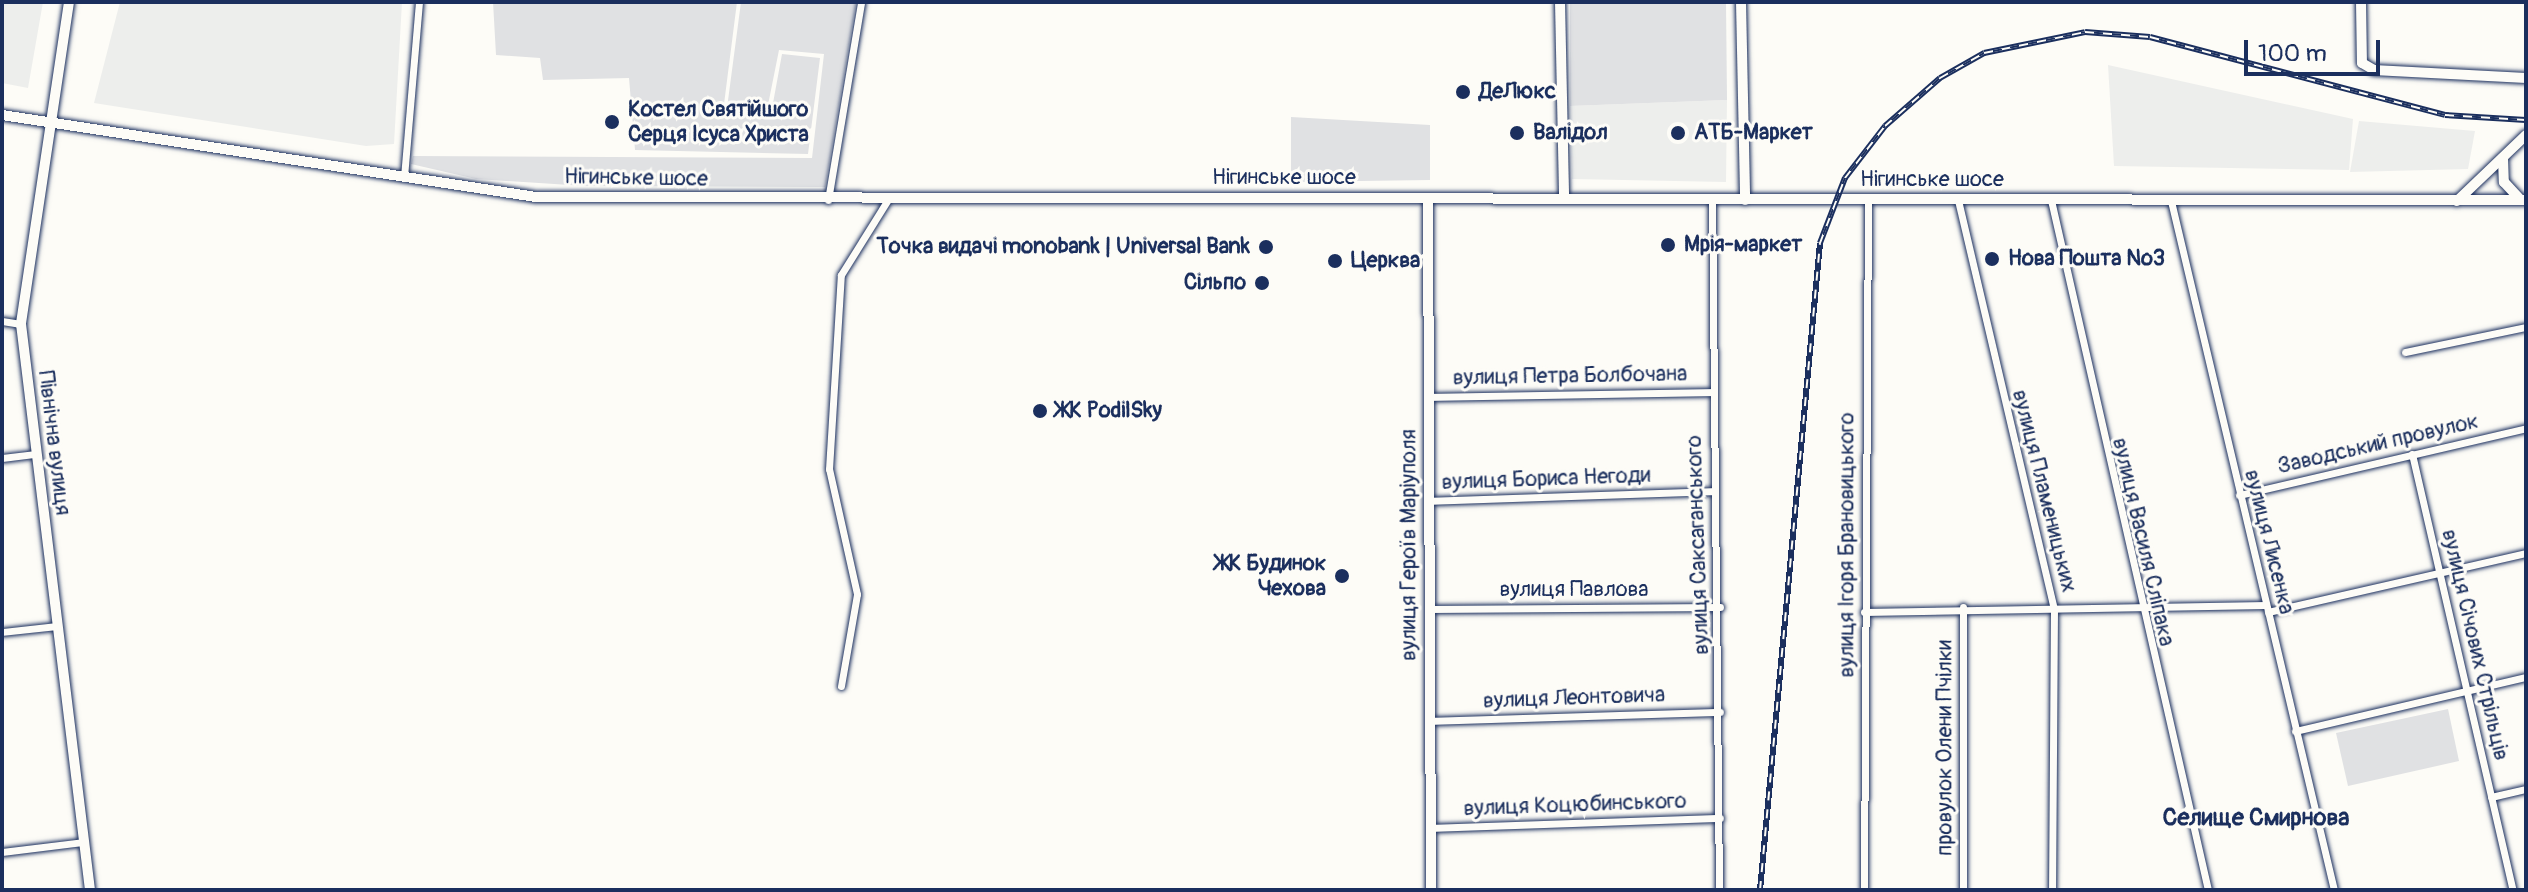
<!DOCTYPE html>
<html>
<head>
<meta charset="utf-8">
<style>
	body { margin:0 }
	#map { position:relative; width:2528px; height:892px; overflow:hidden; background:#fdfcf7; font-family:Pangolin,sans-serif }
	div>[style] { position:absolute }
	[style*='--x'] { left:calc(var(--x)*1px); top:calc(var(--y)*1px); width:calc(var(--w)*1px); rotate:calc(var(--a)*1deg) }
	.built>* { inset:0; background:#edeeec }
	.green>* { inset:0; background:#e0e1e3 }
	.roads { filter:drop-shadow(0 0 2px #1b2f5e) drop-shadow(0 0 2px #1b2f5e) }
	.street>* { height:7px; margin:-3.5px; padding:0 3.5px; transform-origin:3.5px; border-radius:3.5px; background:#fdfcf7 }
	.secondary>* { height:10px; margin:-5px; padding:0 5px; transform-origin:5px; border-radius:5px; background:#fdfcf7 }
	.rail>* { height:6px; margin-top:-3px; transform-origin:0; background:repeating-linear-gradient(90deg,#fdfcf7 0 9px,#1b2f5e 0 18px); box-sizing:border-box; border-block:2px solid #1b2f5e }
	.dots>* { width:22px; height:22px; translate:-50% -50%; box-sizing:border-box; border:4px solid #fdfcf7; border-radius:50% }
	span { translate:-50% -50%; white-space:nowrap; text-align:center; line-height:1.15; -webkit-text-stroke:6px #fdfcf7; paint-order:stroke }
	.poi-label { font-size:22px; color:#1b2f5e; font-weight:700 }
	.left { translate:0 -50%; text-align:left }
	.right { translate:-100% -50%; text-align:right }
	.street-label { font-size:22px; color:#1b2f5e }
	.neighbourhood-label { font-size:24px; color:#1b2f5e; font-weight:700 }
	.frame { position:absolute; inset:0; border:4px solid #1b2f5e; pointer-events:none }
	.scale { position:absolute; left:2244px; top:40px; width:136px; height:36px; box-sizing:border-box; border:4px solid #1b2f5e; border-top:0; padding-left:10px; font-size:24px; line-height:28px; white-space:nowrap; color:#1b2f5e; -webkit-text-stroke:6px #fdfcf7; paint-order:stroke }
</style>
</head>
<body>
<div id="map">
	<div class="built">
		<div style="clip-path:polygon(2px 2px,43px 2px,28px 88px,2px 83px)"></div>
		<div style="clip-path:polygon(120px 2px,402px 2px,394px 144px,366px 146px,94px 103px)"></div>
		<div style="clip-path:polygon(2108px 65px,2353px 119px,2349px 170px,2114px 166px)"></div>
		<div style="clip-path:polygon(1727px 100px,1726px 182px,1572px 179px,1570px 106px)"></div>
		<div style="clip-path:polygon(2359px 121px,2475px 131px,2468px 169px,2350px 172px)"></div>
	</div>
	<div class="green">
		<div style="clip-path:polygon(493px 2px,737px 2px,723px 112px,771px 114px,782px 54px,820px 58px,808px 154px,635px 150px,629px 78px,543px 80px,540px 58px,496px 55px)"></div>
		<div style="clip-path:polygon(741px 2px,856px 2px,825px 187px,585px 186px,476px 179px,411px 164px,413px 156px,812px 158px,824px 54px,779px 50px,767px 110px,727px 108px)"></div>
		<div style="clip-path:polygon(1570px 2px,1726px 2px,1727px 100px,1570px 106px)"></div>
		<div style="clip-path:polygon(1291px 117px,1430px 125px,1430px 180px,1291px 182px)"></div>
		<div style="clip-path:polygon(2448px 709px,2459px 761px,2348px 786px,2336px 733px)"></div>
	</div>
	<div class="roads">
		<div class="street">
			<div style="--x:404;--y:177;--w:176;--a:-85.1"></div>
			<div style="--x:1712;--y:199;--w:691;--a:89.42"></div>
			<div style="--x:828;--y:200;--w:201;--a:-80.5"></div>
			<div style="--x:1958;--y:200;--w:420;--a:76.8"></div>
			<div style="--x:2054;--y:609;--w:281;--a:90.4"></div>
			<div style="--x:2051;--y:200;--w:708;--a:77.18"></div>
			<div style="--x:2171;--y:201;--w:708;--a:76.69"></div>
			<div style="--x:2;--y:321;--w:19;--a:9"></div>
			<div style="--x:2405;--y:352;--w:124;--a:-11.7"></div>
			<div style="--x:1428;--y:397;--w:285;--a:-1"></div>
			<div style="--x:2412;--y:454;--w:448;--a:77"></div>
			<div style="--x:2;--y:458;--w:34;--a:-7"></div>
			<div style="--x:2239;--y:495;--w:295;--a:-13.1"></div>
			<div style="--x:1428;--y:501;--w:286;--a:-2"></div>
			<div style="--x:1963;--y:607;--w:283;--a:90"></div>
			<div style="--x:1429;--y:609;--w:291;--a:-0.4"></div>
			<div style="--x:1864;--y:612;--w:402;--a:-1"></div>
			<div style="--x:2268;--y:612;--w:265;--a:-12.9"></div>
			<div style="--x:2;--y:632;--w:54;--a:-6.3"></div>
			<div style="--x:841;--y:686;--w:93;--a:-80.1"></div>
			<div style="--x:857;--y:594;--w:128;--a:-102.6"></div>
			<div style="--x:829;--y:469;--w:194;--a:-86.5"></div>
			<div style="--x:841;--y:275;--w:87;--a:-58.1"></div>
			<div style="--x:1430;--y:721;--w:290;--a:-1.8"></div>
			<div style="--x:2295;--y:731;--w:237;--a:-13.2"></div>
			<div style="--x:2491;--y:797;--w:36;--a:-13"></div>
			<div style="--x:1432;--y:828;--w:288;--a:-2"></div>
			<div style="--x:2;--y:852;--w:83;--a:-7"></div>
			<div style="--x:1864;--y:890;--w:690;--a:-89.67"></div>
		</div>
		<div class="secondary">
			<div style="--x:69;--y:2;--w:326;--a:98.5"></div>
			<div style="--x:21;--y:324;--w:570;--a:83.05"></div>
			<div style="--x:1560;--y:2;--w:197;--a:88.8"></div>
			<div style="--x:1741;--y:2;--w:198;--a:88.8"></div>
			<div style="--x:2361;--y:2;--w:61;--a:89.1"></div>
			<div style="--x:2362;--y:63;--w:14;--a:30"></div>
			<div style="--x:2374;--y:70;--w:152;--a:3"></div>
			<div style="--x:2;--y:115;--w:540;--a:8.73"></div>
			<div style="--x:536;--y:197;--w:1990;--a:0.09"></div>
			<div style="--x:2503;--y:158;--w:24;--a:88"></div>
			<div style="--x:2504;--y:182;--w:23;--a:47"></div>
			<div style="--x:1428;--y:199;--w:691;--a:89.75"></div>
			<div style="--x:2457;--y:201;--w:95;--a:-43.7"></div>
		</div>
	</div>
	<div class="rail">
		<div style="--x:1760;--y:890;--w:650;--a:-84.7"></div>
		<div style="--x:1820;--y:243;--w:70;--a:-69"></div>
		<div style="--x:1845;--y:178;--w:66;--a:-52.4"></div>
		<div style="--x:1885;--y:126;--w:73;--a:-41.1"></div>
		<div style="--x:1940;--y:78;--w:51;--a:-29.6"></div>
		<div style="--x:1984;--y:53;--w:103;--a:-11.7"></div>
		<div style="--x:2085;--y:32;--w:65;--a:4.4"></div>
		<div style="--x:2150;--y:37;--w:305;--a:14.8"></div>
		<div style="--x:2445;--y:115;--w:81;--a:3.5"></div>
	</div>
	<div class="dots">
		<div style="left:1463px;top:92px;background:#1b2f5e"></div>
		<div style="left:612px;top:122px;background:#1b2f5e"></div>
		<div style="left:1517px;top:133px;background:#1b2f5e"></div>
		<div style="left:1678px;top:133px;background:#1b2f5e"></div>
		<div style="left:1668px;top:245px;background:#1b2f5e"></div>
		<div style="left:1266px;top:247px;background:#1b2f5e"></div>
		<div style="left:1992px;top:259px;background:#1b2f5e"></div>
		<div style="left:1335px;top:261px;background:#1b2f5e"></div>
		<div style="left:1262px;top:283px;background:#1b2f5e"></div>
		<div style="left:1040px;top:411px;background:#1b2f5e"></div>
		<div style="left:1342px;top:576px;background:#1b2f5e"></div>
	</div>
	<div class="poi-label">
		<span class="left" style="left:1479px;top:92px">ДеЛюкс</span>
		<span class="left" style="left:628px;top:122px">Костел Святійшого<br>Серця Ісуса Христа</span>
		<span class="left" style="left:1533px;top:133px">Валідол</span>
		<span class="left" style="left:1694px;top:133px">АТБ-Маркет</span>
		<span class="left" style="left:1684px;top:245px">Мрія-маркет</span>
		<span class="right" style="left:1250px;top:247px">Точка видачі monobank | Universal Bank</span>
		<span class="left" style="left:2008px;top:259px">Нова Пошта №3</span>
		<span class="left" style="left:1351px;top:261px">Церква</span>
		<span class="right" style="left:1246px;top:283px">Сільпо</span>
		<span class="left" style="left:1056px;top:411px">ЖК PodilSky</span>
		<span class="right" style="left:1326px;top:576px">ЖК Будинок<br>Чехова</span>
	</div>
	<div class="street-label">
		<span style="left:636px;top:178px;rotate:1deg">Нігинське шосе</span>
		<span style="left:1284px;top:178px">Нігинське шосе</span>
		<span style="left:1932px;top:180px">Нігинське шосе</span>
		<span style="left:1570px;top:376px;rotate:-1deg">вулиця Петра Болбочана</span>
		<span style="left:54px;top:443px;rotate:83deg">Північна вулиця</span>
		<span style="left:2378px;top:444px;rotate:-13deg">Заводський провулок</span>
		<span style="left:1546px;top:479px;rotate:-2deg">вулиця Бориса Негоди</span>
		<span style="left:2044px;top:491px;rotate:76deg">вулиця Пламеницьких</span>
		<span style="left:2143px;top:542px;rotate:77deg">вулиця Василя Сліпака</span>
		<span style="left:2269px;top:542px;rotate:76deg">вулиця Лисенка</span>
		<span style="left:1409px;top:545px;rotate:-90deg">вулиця Героїв Маріуполя</span>
		<span style="left:1698px;top:545px;rotate:-92deg">вулиця Саксаганського</span>
		<span style="left:1847px;top:545px;rotate:-90deg">вулиця Ігоря Брановицького</span>
		<span style="left:1574px;top:590px">вулиця Павлова</span>
		<span style="left:2475px;top:645px;rotate:77deg">вулиця Січових Стрільців</span>
		<span style="left:1574px;top:698px;rotate:-2deg">вулиця Леонтовича</span>
		<span style="left:1945px;top:748px;rotate:-90deg">провулок Олени Пчілки</span>
		<span style="left:1575px;top:805px;rotate:-2deg">вулиця Коцюбинського</span>
	</div>
	<div class="neighbourhood-label">
		<span style="left:2256px;top:818px">Селище Смирнова</span>
	</div>
	<div class="frame"></div>
	<div class="scale">100 m</div>
</div>
</body>
</html>
